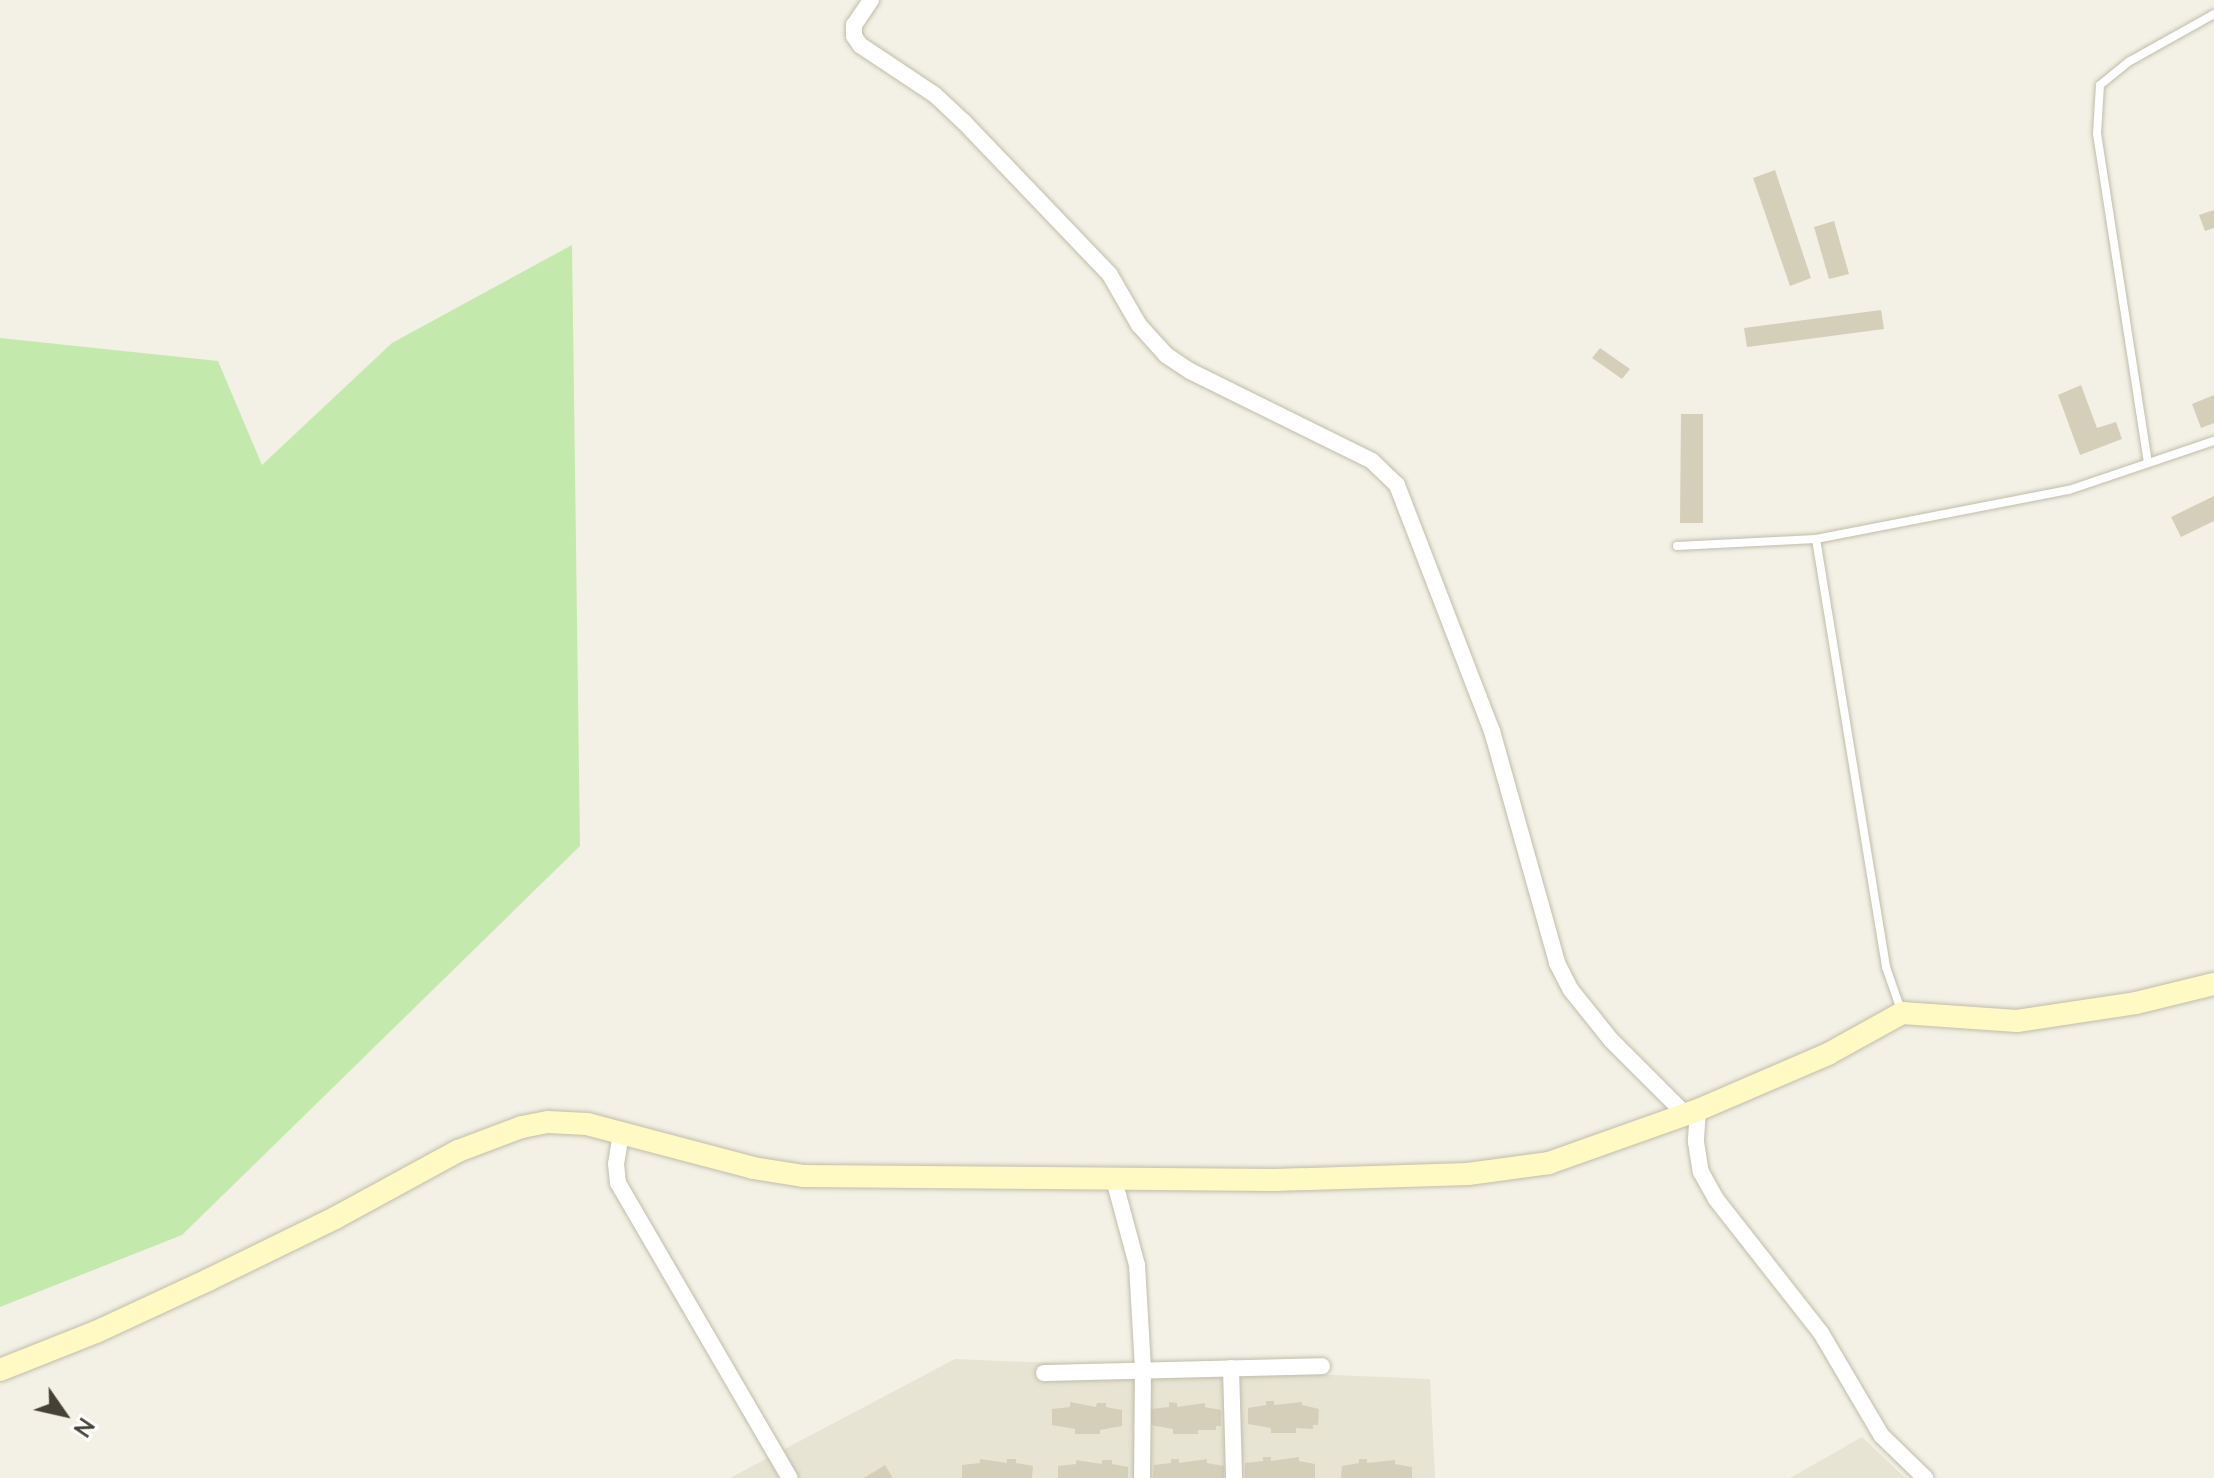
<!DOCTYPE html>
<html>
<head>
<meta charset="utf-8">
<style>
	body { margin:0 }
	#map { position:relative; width:2214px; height:1478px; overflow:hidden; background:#f3f1e5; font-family:Lato,sans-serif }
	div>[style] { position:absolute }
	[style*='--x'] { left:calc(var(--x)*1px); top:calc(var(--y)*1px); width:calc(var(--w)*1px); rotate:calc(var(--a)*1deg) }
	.residential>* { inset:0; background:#e7e4d3 }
	.green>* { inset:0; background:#c3e9ac }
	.building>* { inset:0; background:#d5cfba }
	.roads { filter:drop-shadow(0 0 2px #c1bdaa) drop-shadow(0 0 2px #c1bdaa) }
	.lane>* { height:8px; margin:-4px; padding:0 4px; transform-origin:4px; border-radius:4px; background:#fff }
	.street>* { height:16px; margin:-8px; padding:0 8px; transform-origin:8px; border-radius:8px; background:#fff }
	.secondary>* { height:22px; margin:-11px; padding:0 11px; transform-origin:11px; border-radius:11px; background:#fffac3 }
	span { translate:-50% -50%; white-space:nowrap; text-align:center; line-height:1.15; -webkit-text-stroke:8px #fff; paint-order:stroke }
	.north { position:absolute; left:24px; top:1374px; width:80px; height:80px; -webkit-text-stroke:6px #fff; paint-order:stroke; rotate:124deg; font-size:22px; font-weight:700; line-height:32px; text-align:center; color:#454134 }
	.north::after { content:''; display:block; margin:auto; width:28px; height:36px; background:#454134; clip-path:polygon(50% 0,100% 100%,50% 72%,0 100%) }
</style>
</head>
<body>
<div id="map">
	<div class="residential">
		<div style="clip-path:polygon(955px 1359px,1430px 1379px,1435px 1478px,730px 1478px)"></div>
		<div style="clip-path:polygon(1862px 1437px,1905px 1478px,1790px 1478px)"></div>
	</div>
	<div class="green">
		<div style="clip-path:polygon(572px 245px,580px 846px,182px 1235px,0 1307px,0 338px,218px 361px,262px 465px,392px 343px)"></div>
	</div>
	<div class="building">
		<div style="clip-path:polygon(1775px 170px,1811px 278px,1790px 286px,1753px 178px)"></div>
		<div style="clip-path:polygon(2214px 210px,2214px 228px,2205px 231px,2199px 215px)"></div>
		<div style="clip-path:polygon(1834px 221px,1849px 274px,1829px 279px,1814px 227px)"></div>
		<div style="clip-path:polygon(1881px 310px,1884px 329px,1747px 347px,1744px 328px)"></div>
		<div style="clip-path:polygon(1600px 348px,1630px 369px,1622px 379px,1592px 358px)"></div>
		<div style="clip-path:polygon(2081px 385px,2097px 428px,2116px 422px,2122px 439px,2080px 455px,2058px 395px)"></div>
		<div style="clip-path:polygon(2214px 395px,2214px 423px,2201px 428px,2192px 404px)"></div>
		<div style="clip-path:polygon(1681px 414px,1703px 414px,1703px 523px,1680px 523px)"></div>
		<div style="clip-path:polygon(2214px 496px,2214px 521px,2181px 537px,2171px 517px)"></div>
		<div style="clip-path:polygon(1266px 1401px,1274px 1401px,1274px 1405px,1302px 1402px,1302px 1405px,1319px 1409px,1318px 1425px,1313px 1425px,1313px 1429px,1296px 1428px,1296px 1433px,1271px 1433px,1271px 1428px,1248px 1424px,1248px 1408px,1266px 1405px)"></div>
		<div style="clip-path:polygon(1070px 1402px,1096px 1407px,1097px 1403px,1106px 1403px,1106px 1407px,1122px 1410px,1122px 1426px,1100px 1430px,1100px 1434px,1075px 1434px,1075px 1429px,1052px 1425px,1052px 1409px,1070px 1407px)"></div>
		<div style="clip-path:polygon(1169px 1402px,1177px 1403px,1177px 1407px,1205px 1403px,1205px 1407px,1221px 1410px,1221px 1426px,1216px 1426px,1216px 1430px,1198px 1430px,1198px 1434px,1173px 1434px,1173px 1429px,1151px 1425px,1151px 1409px,1169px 1407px)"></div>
		<div style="clip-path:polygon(1263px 1457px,1271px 1457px,1271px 1461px,1299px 1457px,1299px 1461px,1315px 1464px,1315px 1478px,1245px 1478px,1245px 1463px,1263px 1461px)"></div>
		<div style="clip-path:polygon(980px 1459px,1007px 1463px,1007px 1459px,1016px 1459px,1016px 1463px,1033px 1466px,1032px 1478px,962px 1478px,962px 1465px,980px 1463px)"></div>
		<div style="clip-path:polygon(1171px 1459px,1179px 1459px,1179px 1463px,1207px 1459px,1207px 1463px,1224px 1466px,1224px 1478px,1153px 1478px,1154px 1465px,1171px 1463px)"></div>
		<div style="clip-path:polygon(1359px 1459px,1367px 1459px,1367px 1463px,1395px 1460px,1395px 1464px,1412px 1467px,1412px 1478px,1341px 1478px,1342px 1466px,1359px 1463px)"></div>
		<div style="clip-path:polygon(1076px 1460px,1102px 1464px,1102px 1460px,1112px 1460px,1112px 1464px,1128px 1467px,1128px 1478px,1058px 1478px,1058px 1466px,1076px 1464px)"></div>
		<div style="clip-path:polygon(885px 1465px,893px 1478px,864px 1478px)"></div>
	</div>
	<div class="roads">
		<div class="lane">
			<div style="--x:2148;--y:463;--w:333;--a:-98.8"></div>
			<div style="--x:2097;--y:134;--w:49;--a:-86.5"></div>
			<div style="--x:2100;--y:85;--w:38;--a:-39"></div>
			<div style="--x:2130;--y:61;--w:96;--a:-29.2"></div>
			<div style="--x:1816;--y:539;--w:434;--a:80.7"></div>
			<div style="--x:1886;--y:967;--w:46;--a:70.8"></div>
			<div style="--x:1677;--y:546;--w:139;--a:-2.9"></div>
			<div style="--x:1816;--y:539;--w:258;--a:-11"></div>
			<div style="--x:2069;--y:490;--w:153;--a:-18.7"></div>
		</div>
		<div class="street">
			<div style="--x:871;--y:0;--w:30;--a:124"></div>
			<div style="--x:854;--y:25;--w:11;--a:90"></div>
			<div style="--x:854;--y:36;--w:11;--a:56"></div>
			<div style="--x:860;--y:45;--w:90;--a:33.7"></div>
			<div style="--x:935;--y:95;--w:40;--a:43"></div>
			<div style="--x:964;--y:122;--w:211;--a:46.3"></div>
			<div style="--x:1110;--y:275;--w:58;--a:59.9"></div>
			<div style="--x:1139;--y:325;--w:40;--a:48"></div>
			<div style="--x:1166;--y:355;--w:29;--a:34"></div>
			<div style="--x:1190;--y:371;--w:203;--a:26.3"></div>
			<div style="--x:1372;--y:461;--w:35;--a:44"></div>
			<div style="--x:1397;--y:485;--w:264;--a:68.9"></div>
			<div style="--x:1492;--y:731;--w:241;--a:74.3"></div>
			<div style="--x:1557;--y:963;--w:30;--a:63"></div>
			<div style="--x:1571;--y:990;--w:64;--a:51.3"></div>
			<div style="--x:1611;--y:1040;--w:106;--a:45"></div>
			<div style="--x:1698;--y:1110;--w:32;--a:94"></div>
			<div style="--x:1696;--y:1142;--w:30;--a:81"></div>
			<div style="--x:1701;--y:1172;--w:31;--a:61"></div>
			<div style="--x:1716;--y:1199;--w:170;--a:51.9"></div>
			<div style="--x:1821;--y:1333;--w:118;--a:59.5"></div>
			<div style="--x:1881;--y:1435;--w:62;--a:44.3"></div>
			<div style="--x:621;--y:1133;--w:31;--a:99"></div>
			<div style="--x:616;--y:1164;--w:19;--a:84"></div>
			<div style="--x:618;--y:1183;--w:341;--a:59.8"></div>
			<div style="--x:1113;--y:1176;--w:92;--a:74.9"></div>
			<div style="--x:1137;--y:1265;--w:105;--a:86.7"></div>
			<div style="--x:1143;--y:1370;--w:108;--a:90.5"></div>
			<div style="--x:1231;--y:1368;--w:110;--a:88.4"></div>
			<div style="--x:1044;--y:1373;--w:278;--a:-1.4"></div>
		</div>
		<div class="secondary">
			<div style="--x:0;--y:1370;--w:103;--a:-21.6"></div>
			<div style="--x:96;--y:1332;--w:126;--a:-24.9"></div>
			<div style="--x:210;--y:1279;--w:139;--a:-26"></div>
			<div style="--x:335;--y:1218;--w:140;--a:-28.6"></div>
			<div style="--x:458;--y:1151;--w:68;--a:-20.6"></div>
			<div style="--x:522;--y:1127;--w:26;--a:-11"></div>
			<div style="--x:548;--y:1122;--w:39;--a:3"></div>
			<div style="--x:587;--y:1124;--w:172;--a:14.8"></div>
			<div style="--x:753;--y:1168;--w:52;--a:8.9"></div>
			<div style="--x:804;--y:1176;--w:471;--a:0.5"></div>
			<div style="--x:1275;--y:1180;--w:193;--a:-1.8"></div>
			<div style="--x:1468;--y:1174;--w:82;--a:-7.7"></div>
			<div style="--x:1549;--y:1163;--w:158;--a:-19.6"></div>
			<div style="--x:1698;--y:1110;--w:142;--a:-23.3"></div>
			<div style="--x:1828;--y:1054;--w:85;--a:-29"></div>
			<div style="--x:1902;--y:1013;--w:115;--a:4"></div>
			<div style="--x:2017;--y:1021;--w:120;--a:-8.6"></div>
			<div style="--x:2136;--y:1003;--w:80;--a:-13.7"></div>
		</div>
	</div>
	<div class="north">N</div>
</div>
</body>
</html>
